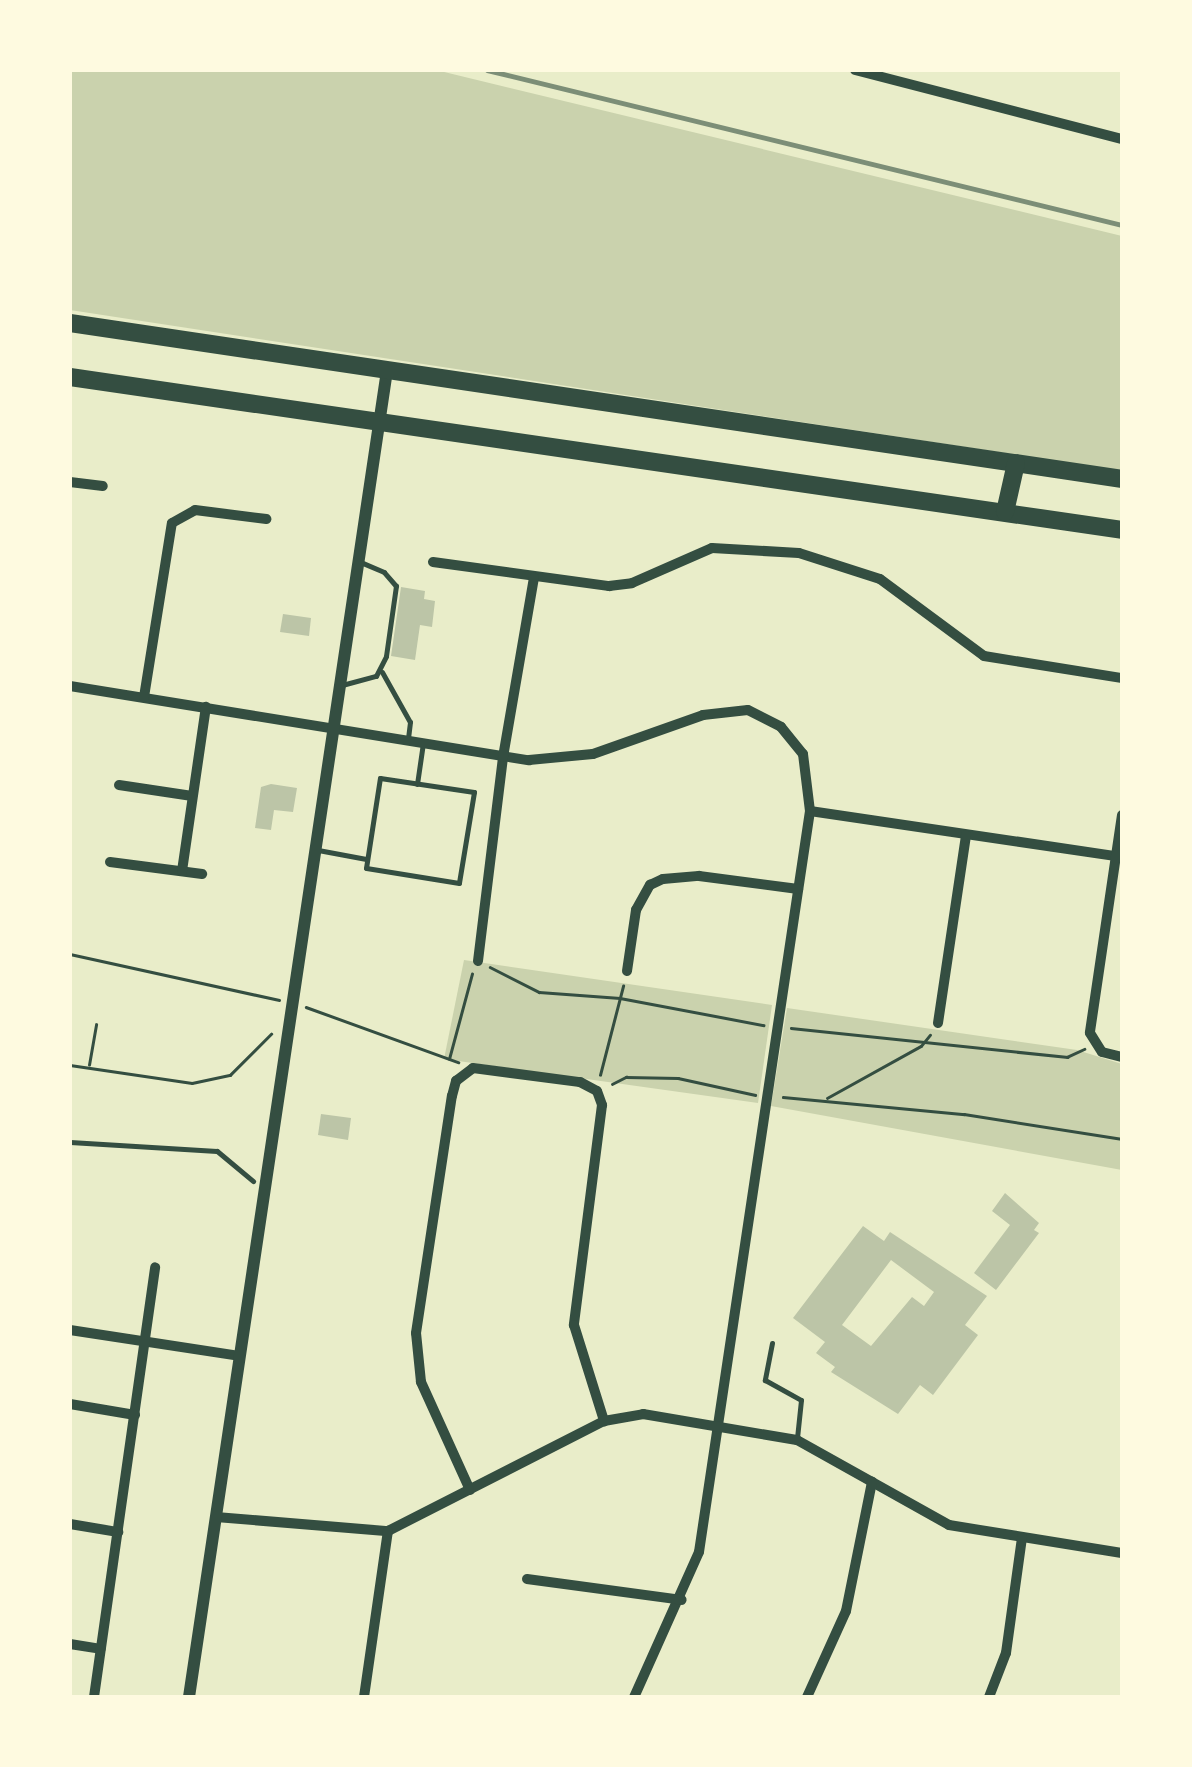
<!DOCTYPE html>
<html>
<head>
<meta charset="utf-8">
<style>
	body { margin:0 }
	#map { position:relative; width:1192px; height:1767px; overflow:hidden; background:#e9edc9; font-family:"Noto Sans",sans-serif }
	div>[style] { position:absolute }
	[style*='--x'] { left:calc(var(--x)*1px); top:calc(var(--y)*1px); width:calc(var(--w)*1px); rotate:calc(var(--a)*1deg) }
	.green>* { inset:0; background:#cad2ad }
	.building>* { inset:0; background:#bcc5a7 }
	.path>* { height:2.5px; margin:-1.25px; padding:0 1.25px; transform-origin:1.25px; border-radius:1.25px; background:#344e41 }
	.service>* { height:5px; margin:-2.5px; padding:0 2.5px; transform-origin:2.5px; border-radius:2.5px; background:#344e41 }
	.minor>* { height:10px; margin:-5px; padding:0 5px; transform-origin:5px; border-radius:5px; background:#344e41 }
	.tertiary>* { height:12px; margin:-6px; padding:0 6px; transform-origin:6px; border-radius:6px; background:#344e41 }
	.primary>* { height:18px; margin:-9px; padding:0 9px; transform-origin:9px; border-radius:9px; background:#344e41 }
	.rail>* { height:5px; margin:-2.5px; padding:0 2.5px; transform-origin:2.5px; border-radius:2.5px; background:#7c8e77 }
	span { translate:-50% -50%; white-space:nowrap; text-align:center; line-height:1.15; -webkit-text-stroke:8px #fefae0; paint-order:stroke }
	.frame { position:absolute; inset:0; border:72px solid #fefae0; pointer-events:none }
</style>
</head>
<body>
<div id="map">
	<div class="green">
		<div style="clip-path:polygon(70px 70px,436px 70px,1122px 236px,1122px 471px,70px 310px)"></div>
		<div style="clip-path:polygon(464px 960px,772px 1005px,758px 1103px,444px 1059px)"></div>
		<div style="clip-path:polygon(787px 1008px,1077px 1050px,1122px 1064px,1122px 1170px,771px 1106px)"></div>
	</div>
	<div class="building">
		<div style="clip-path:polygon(401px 587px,425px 591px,424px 599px,435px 601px,432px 627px,420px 625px,415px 660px,391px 656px)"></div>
		<div style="clip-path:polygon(283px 614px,311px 618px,309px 636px,280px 632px)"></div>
		<div style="clip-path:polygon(271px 784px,297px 788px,293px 812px,274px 810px,271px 830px,255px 828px,261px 787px)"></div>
		<div style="clip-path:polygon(321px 1114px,351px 1118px,348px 1140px,318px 1135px)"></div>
		<div style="clip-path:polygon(1005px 1193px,1039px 1223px,1034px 1230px,1039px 1233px,996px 1290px,974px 1273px,1010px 1225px,992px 1211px)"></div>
		<div style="clip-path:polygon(evenodd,863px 1226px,884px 1241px,890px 1232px,987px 1296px,965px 1325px,978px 1335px,933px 1395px,920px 1385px,898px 1414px,831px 1372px,835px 1367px,816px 1353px,825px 1342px,793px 1318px,863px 1226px,891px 1260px,934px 1292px,924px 1306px,912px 1297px,871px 1346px,842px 1325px,891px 1260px)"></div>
	</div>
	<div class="path">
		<div style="--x:70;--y:954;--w:214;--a:12.4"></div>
		<div style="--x:490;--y:967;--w:55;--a:27"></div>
		<div style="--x:539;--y:992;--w:81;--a:4.2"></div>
		<div style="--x:620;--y:998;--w:146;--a:10.7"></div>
		<div style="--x:306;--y:1007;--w:162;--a:19.9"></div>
		<div style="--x:791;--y:1028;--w:278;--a:6"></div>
		<div style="--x:1067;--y:1057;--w:19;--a:-25"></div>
		<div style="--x:449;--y:1059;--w:88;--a:-74.9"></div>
		<div style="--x:70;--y:1065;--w:123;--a:8.4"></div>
		<div style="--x:192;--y:1083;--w:39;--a:-12"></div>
		<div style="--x:230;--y:1075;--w:58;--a:-45"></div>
		<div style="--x:89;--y:1065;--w:41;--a:-80.1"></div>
		<div style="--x:600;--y:1075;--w:92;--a:-75.5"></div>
		<div style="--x:612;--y:1084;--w:16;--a:-27"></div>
		<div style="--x:626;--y:1077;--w:52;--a:1.1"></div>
		<div style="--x:678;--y:1078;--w:79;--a:12.4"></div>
		<div style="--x:783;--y:1097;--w:182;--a:5.4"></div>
		<div style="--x:964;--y:1114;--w:160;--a:9"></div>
		<div style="--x:827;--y:1098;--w:107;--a:-29"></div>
		<div style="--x:921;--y:1046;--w:14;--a:-51"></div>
	</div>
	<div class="service">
		<div style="--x:382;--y:672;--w:57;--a:60.8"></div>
		<div style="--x:410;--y:722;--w:16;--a:97"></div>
		<div style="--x:342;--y:685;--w:35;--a:-15"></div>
		<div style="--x:376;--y:676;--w:22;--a:-63"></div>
		<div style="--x:386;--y:656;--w:71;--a:-81.9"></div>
		<div style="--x:396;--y:586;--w:18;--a:-131"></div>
		<div style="--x:384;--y:572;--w:26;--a:-157"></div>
		<div style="--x:380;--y:778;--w:95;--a:8.5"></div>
		<div style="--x:474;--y:792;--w:92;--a:99.4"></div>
		<div style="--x:459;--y:883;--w:94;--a:-170.8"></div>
		<div style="--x:366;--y:868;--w:91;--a:-81.2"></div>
		<div style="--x:417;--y:784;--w:41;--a:-81.7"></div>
		<div style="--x:318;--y:850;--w:49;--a:10.6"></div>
		<div style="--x:70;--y:1142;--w:147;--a:3.5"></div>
		<div style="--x:217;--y:1151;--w:47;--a:39.8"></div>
		<div style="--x:772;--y:1343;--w:38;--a:101"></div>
		<div style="--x:765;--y:1380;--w:41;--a:29.1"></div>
		<div style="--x:801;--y:1400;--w:37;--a:96"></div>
	</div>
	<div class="minor">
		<div style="--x:855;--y:70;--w:276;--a:14.5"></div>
		<div style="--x:70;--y:482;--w:33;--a:7"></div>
		<div style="--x:433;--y:562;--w:178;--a:7.8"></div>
		<div style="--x:609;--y:586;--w:23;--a:-7"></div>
		<div style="--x:632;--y:583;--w:87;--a:-23.6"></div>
		<div style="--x:712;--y:548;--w:87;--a:3.3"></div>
		<div style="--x:799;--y:553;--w:85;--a:17.8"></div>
		<div style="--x:880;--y:579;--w:129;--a:36.5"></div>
		<div style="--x:984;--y:656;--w:140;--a:9.1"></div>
		<div style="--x:70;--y:686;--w:465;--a:9.2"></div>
		<div style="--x:529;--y:760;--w:64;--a:-5.4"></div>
		<div style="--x:593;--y:754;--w:117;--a:-19.5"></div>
		<div style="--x:703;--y:715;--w:45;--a:-6.3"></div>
		<div style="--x:748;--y:710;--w:37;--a:27"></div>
		<div style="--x:781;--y:727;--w:35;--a:51"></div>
		<div style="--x:803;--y:754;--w:57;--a:83"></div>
		<div style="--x:810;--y:811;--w:749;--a:98.52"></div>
		<div style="--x:699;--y:1552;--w:159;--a:114.1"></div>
		<div style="--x:144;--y:697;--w:176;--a:-80.9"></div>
		<div style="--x:172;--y:523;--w:26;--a:-29"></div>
		<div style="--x:195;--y:510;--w:72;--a:7.2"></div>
		<div style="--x:119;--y:785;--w:74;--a:8.6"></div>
		<div style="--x:810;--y:811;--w:309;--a:8.4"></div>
		<div style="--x:1122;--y:815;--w:220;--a:98.4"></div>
		<div style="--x:1090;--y:1033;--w:22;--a:58"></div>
		<div style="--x:1102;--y:1052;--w:21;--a:14"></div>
		<div style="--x:110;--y:862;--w:93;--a:7.4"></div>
		<div style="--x:182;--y:871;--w:166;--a:-81.7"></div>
		<div style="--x:478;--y:961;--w:206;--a:-83"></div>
		<div style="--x:503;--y:757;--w:182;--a:-80.2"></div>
		<div style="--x:627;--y:971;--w:62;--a:-81.6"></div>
		<div style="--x:636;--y:910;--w:29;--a:-61"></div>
		<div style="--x:650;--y:885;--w:14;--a:-25"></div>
		<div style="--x:663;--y:879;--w:36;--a:-5"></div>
		<div style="--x:699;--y:876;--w:100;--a:7.5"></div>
		<div style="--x:938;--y:1023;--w:190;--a:-81.5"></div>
		<div style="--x:70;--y:1330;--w:171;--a:8.7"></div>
		<div style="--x:70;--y:1404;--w:66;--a:9.6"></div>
		<div style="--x:470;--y:1490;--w:119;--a:-114.4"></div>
		<div style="--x:421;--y:1382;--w:49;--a:-95.8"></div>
		<div style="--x:416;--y:1333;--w:240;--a:-81.4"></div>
		<div style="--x:452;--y:1096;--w:16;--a:-75"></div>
		<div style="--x:456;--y:1081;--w:21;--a:-37"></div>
		<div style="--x:473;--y:1068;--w:108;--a:7.5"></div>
		<div style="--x:580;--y:1082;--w:19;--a:28"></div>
		<div style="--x:597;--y:1091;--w:15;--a:70"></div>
		<div style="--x:602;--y:1105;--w:222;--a:97.3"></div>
		<div style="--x:574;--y:1325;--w:101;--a:72.6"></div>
		<div style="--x:216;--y:1517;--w:173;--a:4.7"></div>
		<div style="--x:388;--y:1531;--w:242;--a:-27"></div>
		<div style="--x:604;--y:1421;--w:40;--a:-10"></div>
		<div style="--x:643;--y:1414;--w:156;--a:9.6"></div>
		<div style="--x:797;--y:1440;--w:174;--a:29.2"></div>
		<div style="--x:949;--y:1525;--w:175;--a:9.2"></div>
		<div style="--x:70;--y:1524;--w:49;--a:9.5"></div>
		<div style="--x:527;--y:1579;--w:156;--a:7.7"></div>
		<div style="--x:70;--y:1644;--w:31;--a:9"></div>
		<div style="--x:94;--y:1697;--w:434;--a:-81.9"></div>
		<div style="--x:364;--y:1697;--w:168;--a:-81.8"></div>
		<div style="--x:807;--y:1697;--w:94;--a:-65.6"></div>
		<div style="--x:846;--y:1611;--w:132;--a:-78.6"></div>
		<div style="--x:989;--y:1697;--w:47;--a:-68.9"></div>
		<div style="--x:1006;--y:1653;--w:117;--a:-82.1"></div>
	</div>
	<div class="tertiary">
		<div style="--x:189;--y:1697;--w:1341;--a:-81.51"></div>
	</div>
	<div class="primary">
		<div style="--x:70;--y:323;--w:1064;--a:8.43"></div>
		<div style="--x:70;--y:377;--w:1063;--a:8.27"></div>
		<div style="--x:1005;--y:512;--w:50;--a:-77.3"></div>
	</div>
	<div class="rail">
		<div style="--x:487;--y:70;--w:654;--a:13.72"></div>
	</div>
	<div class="frame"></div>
</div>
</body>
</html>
